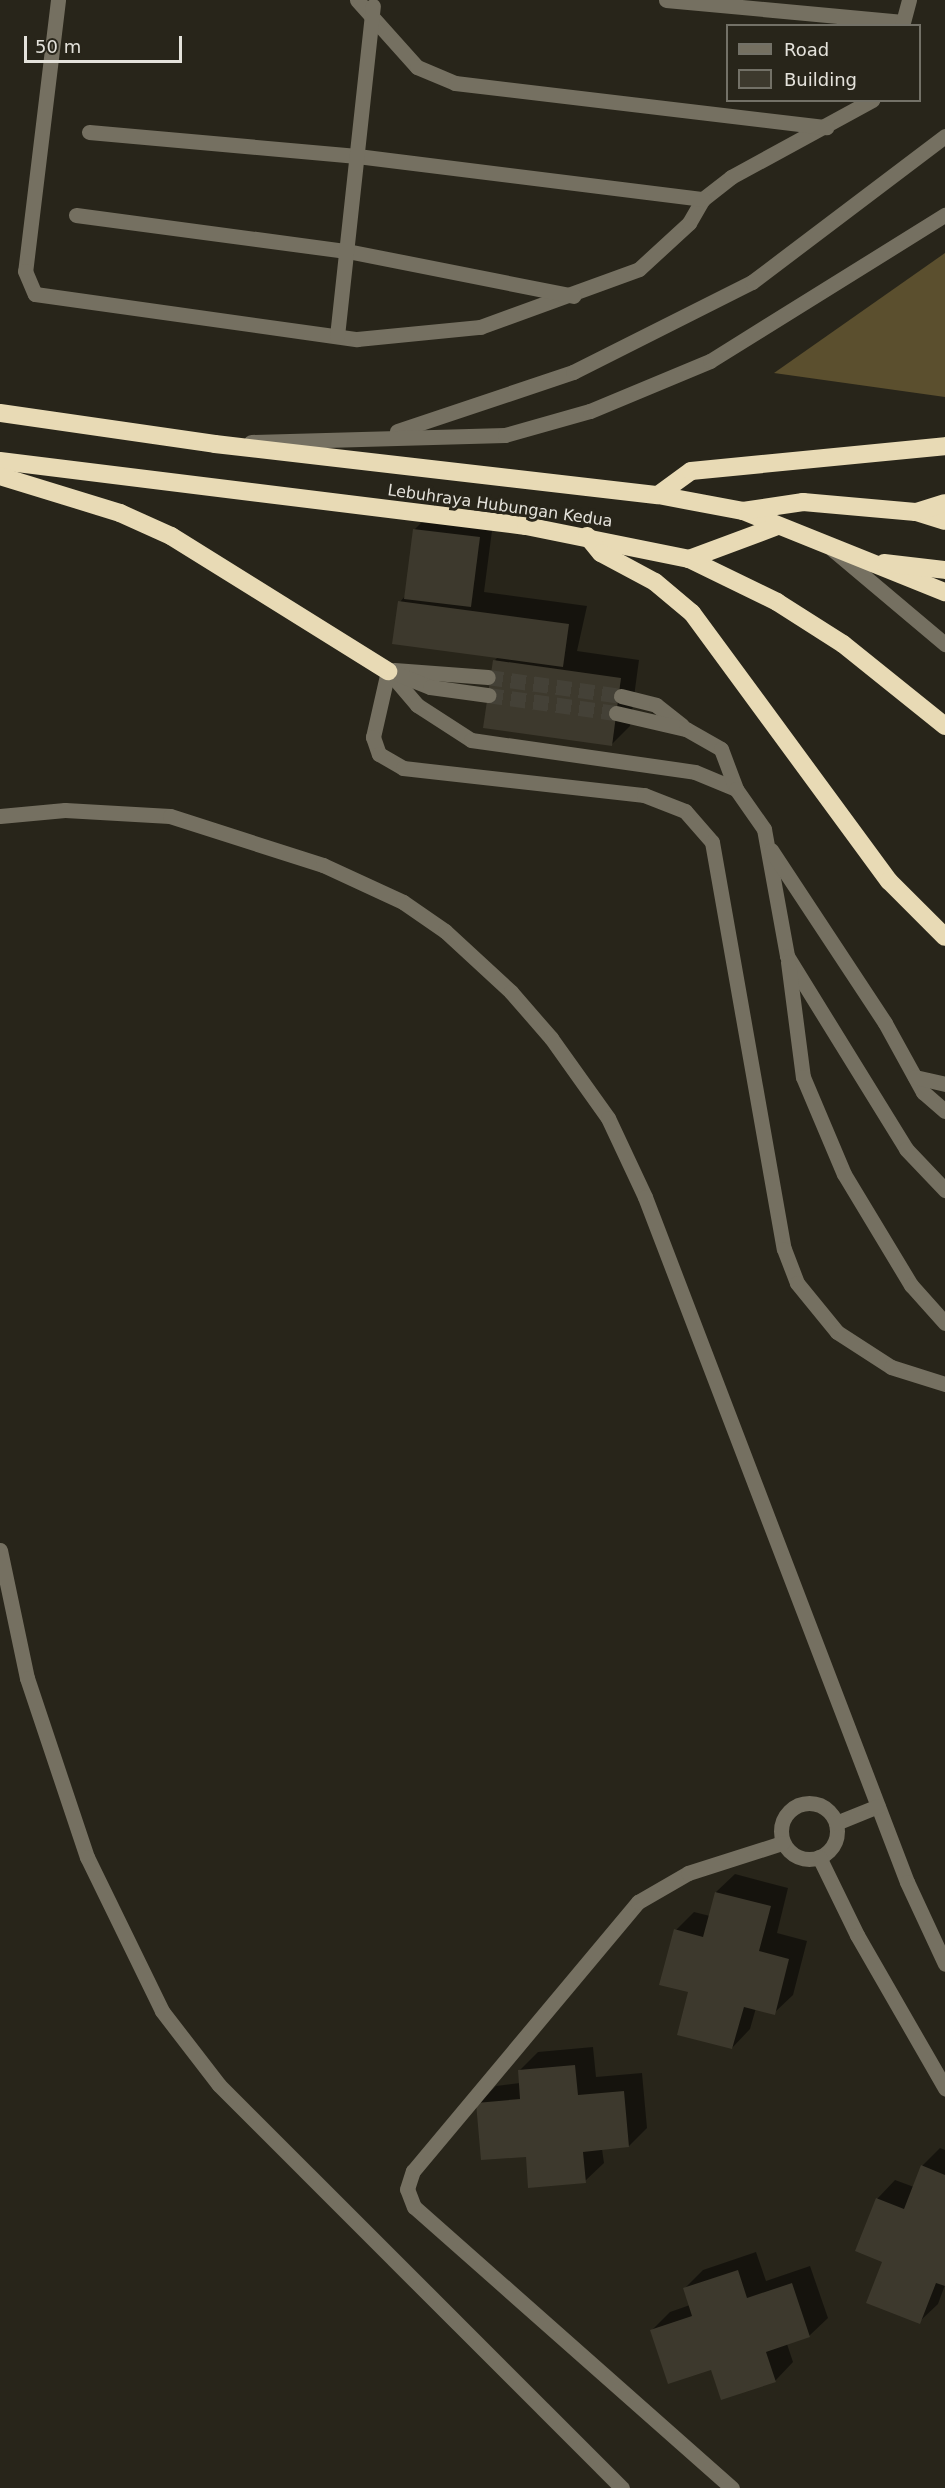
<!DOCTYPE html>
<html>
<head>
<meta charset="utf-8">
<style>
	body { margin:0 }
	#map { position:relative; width:945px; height:2488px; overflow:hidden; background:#28251a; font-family:"DejaVu Sans",sans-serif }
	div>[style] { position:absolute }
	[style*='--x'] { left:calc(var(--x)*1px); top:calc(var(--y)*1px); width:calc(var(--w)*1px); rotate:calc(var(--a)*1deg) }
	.forest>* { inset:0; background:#5b4f2e }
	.shadow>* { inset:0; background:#0007 }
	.building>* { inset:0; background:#3d392d }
	.minor-tunnel>* { height:15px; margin-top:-7.5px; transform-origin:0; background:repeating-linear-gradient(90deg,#444137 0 15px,transparent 0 23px) }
	.minor>* { height:15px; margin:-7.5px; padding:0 7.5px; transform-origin:7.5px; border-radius:7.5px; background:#757061 }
	.minor>.ring { margin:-7.5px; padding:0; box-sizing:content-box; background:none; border:15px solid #757061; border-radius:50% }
	.highway>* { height:18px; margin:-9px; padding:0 9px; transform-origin:9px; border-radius:9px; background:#e8dab5 }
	span { translate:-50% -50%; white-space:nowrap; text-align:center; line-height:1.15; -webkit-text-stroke:6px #28251a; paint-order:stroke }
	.street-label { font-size:16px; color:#e4e2db }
	.legend { position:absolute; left:726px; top:24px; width:195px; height:78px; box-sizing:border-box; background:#28251a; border:2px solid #737167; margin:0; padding:8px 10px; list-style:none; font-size:18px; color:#e4e2db }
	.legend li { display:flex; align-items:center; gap:12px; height:30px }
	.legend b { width:30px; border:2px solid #737167 }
	.scale { position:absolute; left:24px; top:36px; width:158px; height:27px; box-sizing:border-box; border:3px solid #e4e2db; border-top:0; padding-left:8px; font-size:18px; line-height:21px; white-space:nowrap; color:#e4e2db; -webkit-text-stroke:4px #28251a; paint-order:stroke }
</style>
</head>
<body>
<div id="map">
	<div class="forest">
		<div style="clip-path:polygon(945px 253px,945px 397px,774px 373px)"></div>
	</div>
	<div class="shadow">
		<div style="clip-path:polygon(428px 516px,493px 523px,484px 592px,587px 606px,577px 651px,639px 660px,630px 726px,611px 745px,495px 660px,498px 657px,400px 602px,406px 595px,414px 530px)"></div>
		<div style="clip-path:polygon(735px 1874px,788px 1888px,777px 1933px,807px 1941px,793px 1995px,774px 2013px,756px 2008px,750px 2029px,732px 2048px,690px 1991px,676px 1930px,694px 1912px,710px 1916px,716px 1892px)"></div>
		<div style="clip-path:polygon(593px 2047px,596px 2077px,642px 2073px,647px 2128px,629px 2146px,602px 2149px,604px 2163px,585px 2181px,527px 2155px,478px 2104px,496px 2086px,520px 2083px,519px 2071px,538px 2052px)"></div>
		<div style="clip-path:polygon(940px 2148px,945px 2150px,945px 2285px,938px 2304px,919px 2322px,884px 2261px,877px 2199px,895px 2180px,914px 2187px,922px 2166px)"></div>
		<div style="clip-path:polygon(756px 2252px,766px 2281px,810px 2266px,828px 2318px,809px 2336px,787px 2344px,793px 2362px,775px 2381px,712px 2368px,652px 2330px,670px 2312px,690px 2305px,685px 2288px,703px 2270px)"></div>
	</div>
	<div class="building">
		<div style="clip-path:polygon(413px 529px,480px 537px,471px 607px,404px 599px)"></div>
		<div style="clip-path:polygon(398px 601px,569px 624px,563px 667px,392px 644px)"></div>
		<div style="clip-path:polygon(493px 660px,621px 678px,612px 746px,483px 728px)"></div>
		<div style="clip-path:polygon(715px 1892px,771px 1906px,759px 1951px,789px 1959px,775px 2015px,744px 2007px,732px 2049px,677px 2035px,688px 1992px,659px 1985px,674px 1929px,703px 1937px)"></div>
		<div style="clip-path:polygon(575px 2065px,578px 2095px,624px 2091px,629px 2147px,583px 2152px,586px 2183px,528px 2188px,526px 2157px,481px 2160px,476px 2103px,520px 2099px,518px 2070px)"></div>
		<div style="clip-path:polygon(921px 2165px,945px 2175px,945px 2286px,936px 2283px,920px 2324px,866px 2303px,882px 2262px,855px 2251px,876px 2198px,904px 2209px)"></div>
		<div style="clip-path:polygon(738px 2270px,747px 2298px,792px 2283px,810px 2337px,766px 2352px,776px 2382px,721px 2400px,711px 2370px,668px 2384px,650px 2330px,692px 2316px,683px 2288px)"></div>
	</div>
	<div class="minor-tunnel">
		<div style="--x:488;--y:677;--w:134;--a:8.1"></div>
		<div style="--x:488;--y:695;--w:129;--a:8"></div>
	</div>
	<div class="minor">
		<div style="--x:58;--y:0;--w:273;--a:96.9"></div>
		<div style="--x:25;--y:271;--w:25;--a:67"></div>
		<div style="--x:35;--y:294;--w:325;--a:8"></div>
		<div style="--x:357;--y:339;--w:124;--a:-5.6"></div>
		<div style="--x:480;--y:327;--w:169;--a:-20"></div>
		<div style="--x:639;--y:269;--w:68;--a:-42.6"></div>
		<div style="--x:689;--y:223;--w:28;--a:-60"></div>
		<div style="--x:703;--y:199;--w:36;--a:-38"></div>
		<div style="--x:731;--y:177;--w:161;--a:-28.6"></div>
		<div style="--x:357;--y:0;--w:90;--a:48.2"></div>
		<div style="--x:417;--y:67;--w:41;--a:22.8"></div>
		<div style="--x:455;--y:83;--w:374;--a:6.8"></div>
		<div style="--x:666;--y:0;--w:238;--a:5.3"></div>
		<div style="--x:902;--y:26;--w:27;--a:-75"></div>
		<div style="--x:89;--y:132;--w:269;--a:5.1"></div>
		<div style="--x:357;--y:156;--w:349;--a:7.1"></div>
		<div style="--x:76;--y:215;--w:273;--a:7.6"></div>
		<div style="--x:347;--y:251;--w:231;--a:11.2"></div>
		<div style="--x:337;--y:336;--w:332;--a:-83.8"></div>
		<div style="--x:397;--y:431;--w:186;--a:-18.5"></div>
		<div style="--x:573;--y:372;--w:200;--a:-26.7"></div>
		<div style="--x:752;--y:282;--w:242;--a:-37.1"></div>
		<div style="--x:251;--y:442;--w:254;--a:-1.6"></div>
		<div style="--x:505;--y:435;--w:88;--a:-15.8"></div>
		<div style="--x:590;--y:411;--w:130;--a:-22.6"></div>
		<div style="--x:710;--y:361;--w:277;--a:-31.9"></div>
		<div style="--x:832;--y:549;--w:148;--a:40.1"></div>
		<div style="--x:394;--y:670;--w:94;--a:4.3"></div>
		<div style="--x:388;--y:671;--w:68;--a:102.8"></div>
		<div style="--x:373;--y:737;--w:18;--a:71"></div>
		<div style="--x:379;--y:754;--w:28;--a:30"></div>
		<div style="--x:403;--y:768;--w:243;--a:6.4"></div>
		<div style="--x:644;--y:795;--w:44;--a:21.3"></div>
		<div style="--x:685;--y:811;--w:41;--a:48.9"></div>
		<div style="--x:712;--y:842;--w:413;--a:80"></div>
		<div style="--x:784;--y:1249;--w:36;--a:69"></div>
		<div style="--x:797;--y:1283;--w:63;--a:50.8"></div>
		<div style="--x:837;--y:1332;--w:64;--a:32.9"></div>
		<div style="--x:891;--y:1367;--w:57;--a:17.5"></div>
		<div style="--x:388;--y:671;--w:45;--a:49.5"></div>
		<div style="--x:417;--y:705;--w:64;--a:32.9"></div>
		<div style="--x:471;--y:740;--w:226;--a:8.1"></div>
		<div style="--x:695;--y:772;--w:44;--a:22.5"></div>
		<div style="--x:390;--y:671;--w:43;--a:21.8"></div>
		<div style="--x:430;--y:687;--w:59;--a:7.9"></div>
		<div style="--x:621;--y:696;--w:36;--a:14"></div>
		<div style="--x:656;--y:705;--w:33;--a:38"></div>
		<div style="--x:616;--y:713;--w:72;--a:12.9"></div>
		<div style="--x:686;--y:729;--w:40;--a:29.7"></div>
		<div style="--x:721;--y:749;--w:43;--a:69.4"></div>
		<div style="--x:736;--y:789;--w:49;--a:55"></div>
		<div style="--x:764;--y:829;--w:129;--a:79.7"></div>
		<div style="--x:787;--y:956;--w:227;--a:58.3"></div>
		<div style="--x:906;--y:1149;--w:57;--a:46.4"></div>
		<div style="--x:0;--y:816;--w:65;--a:-5.3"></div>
		<div style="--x:65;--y:810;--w:105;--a:3.3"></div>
		<div style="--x:170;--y:816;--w:161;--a:17.8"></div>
		<div style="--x:323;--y:865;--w:88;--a:24.8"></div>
		<div style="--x:403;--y:902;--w:51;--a:34.6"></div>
		<div style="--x:445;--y:931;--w:90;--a:42.7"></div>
		<div style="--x:511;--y:992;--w:61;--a:49"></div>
		<div style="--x:551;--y:1038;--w:98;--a:54.5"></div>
		<div style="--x:608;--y:1118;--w:87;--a:64.9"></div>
		<div style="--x:645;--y:1197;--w:733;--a:69.07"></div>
		<div style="--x:907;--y:1882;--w:90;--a:65.1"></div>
		<div style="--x:771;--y:850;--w:207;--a:56.6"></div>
		<div style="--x:885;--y:1023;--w:79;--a:61.2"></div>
		<div style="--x:923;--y:1092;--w:29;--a:41"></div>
		<div style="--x:788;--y:962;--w:116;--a:82.6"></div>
		<div style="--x:803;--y:1077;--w:105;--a:67.1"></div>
		<div style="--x:844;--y:1174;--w:130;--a:58.9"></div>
		<div style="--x:911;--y:1285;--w:51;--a:48.2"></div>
		<div style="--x:915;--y:1077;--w:31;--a:13"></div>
		<div style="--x:0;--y:1550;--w:131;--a:78.1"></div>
		<div style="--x:27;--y:1678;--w:189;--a:71.5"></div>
		<div style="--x:87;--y:1857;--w:171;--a:64"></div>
		<div style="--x:162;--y:2011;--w:93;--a:52.4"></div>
		<div style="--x:219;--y:2085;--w:570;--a:45"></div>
		<div class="ring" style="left:781px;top:1803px;width:41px;height:41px"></div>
		<div style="--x:836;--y:1823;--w:45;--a:-22"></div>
		<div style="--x:819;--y:1857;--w:87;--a:64"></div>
		<div style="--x:857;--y:1935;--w:177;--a:60.1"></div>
		<div style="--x:732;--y:2488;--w:424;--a:-138.5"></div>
		<div style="--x:414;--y:2207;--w:19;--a:-111"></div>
		<div style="--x:407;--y:2189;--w:19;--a:-72"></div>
		<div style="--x:413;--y:2171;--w:351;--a:-50.1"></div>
		<div style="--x:638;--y:1902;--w:58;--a:-30.1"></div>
		<div style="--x:688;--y:1873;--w:99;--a:-17.7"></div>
	</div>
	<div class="highway">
		<div style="--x:0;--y:413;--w:217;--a:8.2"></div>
		<div style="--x:215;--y:444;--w:446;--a:6.6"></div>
		<div style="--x:658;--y:495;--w:86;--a:10.7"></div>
		<div style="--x:743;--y:511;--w:218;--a:21.9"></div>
		<div style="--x:0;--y:461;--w:530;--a:7.04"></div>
		<div style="--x:526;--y:526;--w:166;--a:11.4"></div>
		<div style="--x:689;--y:559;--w:98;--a:26"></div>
		<div style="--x:777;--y:602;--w:78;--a:32.5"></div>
		<div style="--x:843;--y:644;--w:131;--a:38.8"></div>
		<div style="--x:0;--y:476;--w:126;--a:17.1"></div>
		<div style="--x:120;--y:513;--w:56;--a:24.3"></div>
		<div style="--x:171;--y:536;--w:256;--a:31.9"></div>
		<div style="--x:658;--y:495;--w:41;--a:-36"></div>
		<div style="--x:691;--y:471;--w:255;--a:-5.6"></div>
		<div style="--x:743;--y:511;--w:61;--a:-8.5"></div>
		<div style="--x:803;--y:502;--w:113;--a:5.1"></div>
		<div style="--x:916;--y:512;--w:30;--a:17"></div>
		<div style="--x:916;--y:512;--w:30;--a:-17"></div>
		<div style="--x:587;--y:536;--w:22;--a:51"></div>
		<div style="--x:601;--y:553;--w:61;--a:28.2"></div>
		<div style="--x:655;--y:582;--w:48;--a:40"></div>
		<div style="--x:692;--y:613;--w:333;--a:53.7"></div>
		<div style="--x:889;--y:881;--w:79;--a:45"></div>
		<div style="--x:689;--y:559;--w:92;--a:-20.4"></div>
		<div style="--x:884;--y:563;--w:61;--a:6.5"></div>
	</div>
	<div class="street-label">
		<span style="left:500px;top:506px;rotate:8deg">Lebuhraya Hubungan Kedua</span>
	</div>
	<ul class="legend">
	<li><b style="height:8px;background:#757061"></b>Road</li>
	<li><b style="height:16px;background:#3d392d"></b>Building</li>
	</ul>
	<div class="scale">50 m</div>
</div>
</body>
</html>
